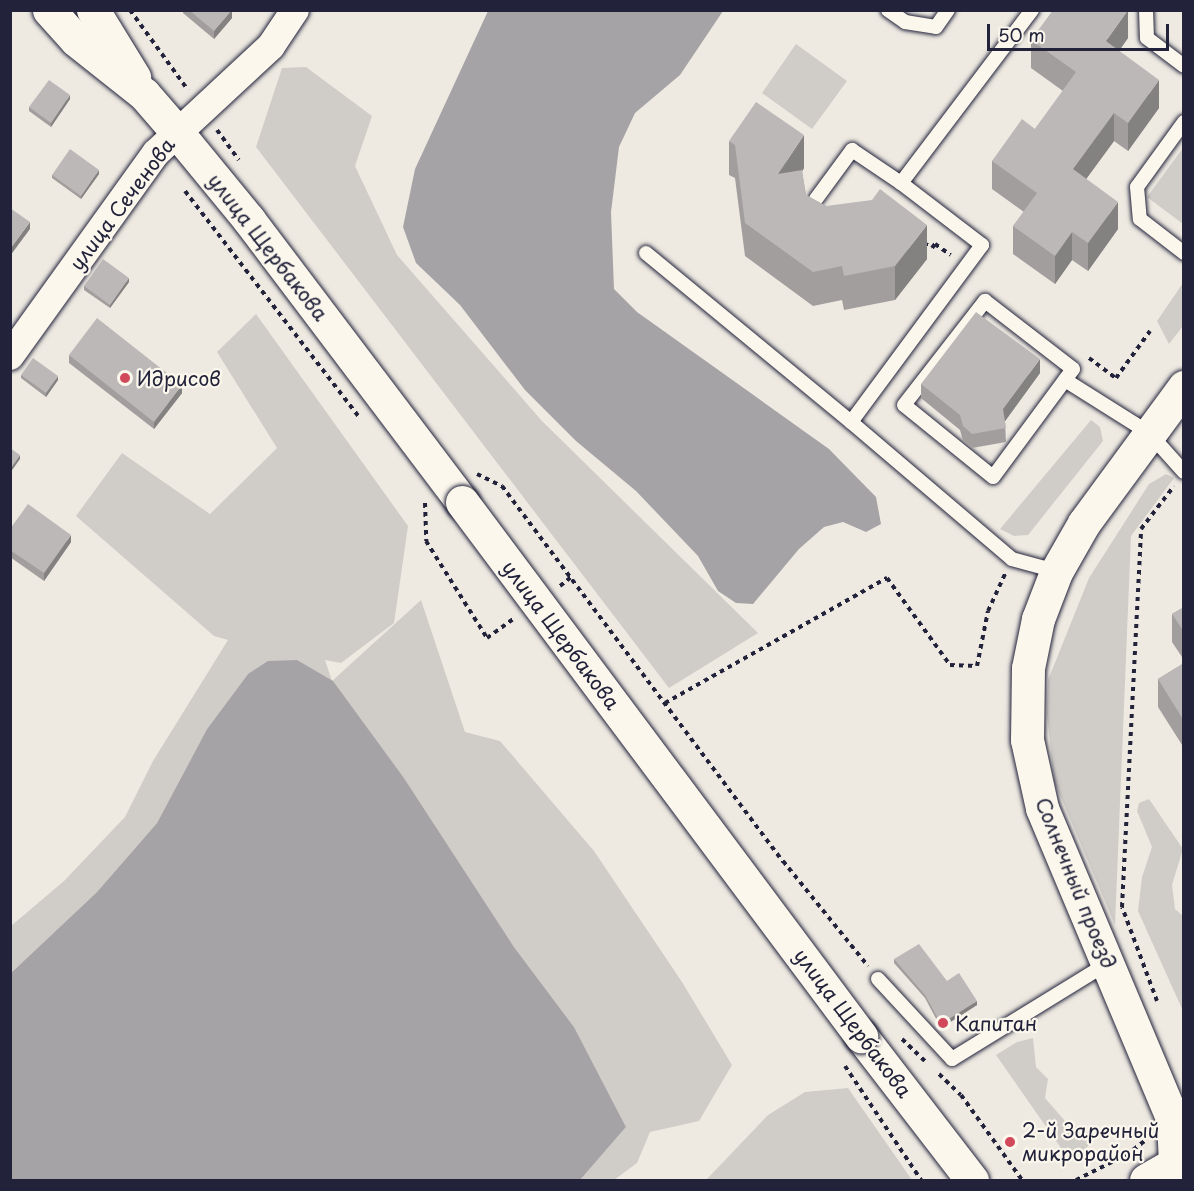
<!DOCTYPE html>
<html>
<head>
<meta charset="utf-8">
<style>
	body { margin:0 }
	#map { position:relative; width:1194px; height:1191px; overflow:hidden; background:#eeeae2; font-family:"Playpen Sans",sans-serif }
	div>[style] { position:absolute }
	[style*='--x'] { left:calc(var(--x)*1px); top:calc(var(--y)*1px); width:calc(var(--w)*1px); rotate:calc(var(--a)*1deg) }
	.green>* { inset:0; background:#d0cdc9 }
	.water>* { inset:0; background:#a6a3a7 }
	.path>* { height:4px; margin-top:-2px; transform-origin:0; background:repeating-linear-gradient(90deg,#22223b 0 4.5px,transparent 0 9px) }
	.roads { filter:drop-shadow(0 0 2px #22223b) drop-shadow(0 0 2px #22223b) }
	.lane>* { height:14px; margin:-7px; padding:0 7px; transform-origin:7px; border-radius:7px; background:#fbf7ec }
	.street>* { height:28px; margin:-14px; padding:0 14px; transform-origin:14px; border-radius:14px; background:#fbf7ec }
	.secondary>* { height:33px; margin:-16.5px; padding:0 16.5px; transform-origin:16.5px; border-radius:16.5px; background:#fbf7ec }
	.bridges { filter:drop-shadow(0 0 2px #22223b) drop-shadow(0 0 2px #22223b) }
	.secondary-bridge>* { height:33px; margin:-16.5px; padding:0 16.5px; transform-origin:16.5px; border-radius:16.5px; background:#fbf7ec }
	.wall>* { inset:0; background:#a29e9e }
	.shaded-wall>* { inset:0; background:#848181 }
	.building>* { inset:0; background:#bcb8b8 }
	.dots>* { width:16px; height:16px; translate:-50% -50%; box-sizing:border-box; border:3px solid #fbf7ec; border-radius:50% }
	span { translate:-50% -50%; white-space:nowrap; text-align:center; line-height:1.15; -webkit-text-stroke:4.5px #fbf7ec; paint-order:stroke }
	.street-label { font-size:20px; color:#22223b }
	.poi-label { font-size:20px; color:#22223b }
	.left { translate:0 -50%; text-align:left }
	.frame { position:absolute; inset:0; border:12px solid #22223b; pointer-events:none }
	.scale { position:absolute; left:987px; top:24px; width:182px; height:27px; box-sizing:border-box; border:3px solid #22223b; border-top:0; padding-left:8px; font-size:18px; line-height:21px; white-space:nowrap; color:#22223b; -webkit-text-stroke:4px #fbf7ec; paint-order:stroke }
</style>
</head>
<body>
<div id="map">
	<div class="green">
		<div style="clip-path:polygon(796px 44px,847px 81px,812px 129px,762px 93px)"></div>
		<div style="clip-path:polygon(306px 67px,372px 116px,355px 166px,397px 255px,542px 421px,758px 633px,669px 688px,256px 147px,282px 68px)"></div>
		<div style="clip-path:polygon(1183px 148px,1183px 224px,1147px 197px)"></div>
		<div style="clip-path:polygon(1183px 283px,1183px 326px,1169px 344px,1157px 321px)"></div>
		<div style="clip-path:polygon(256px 314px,408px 526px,394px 623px,341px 663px,325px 660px,332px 681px,421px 600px,465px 732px,500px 741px,594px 851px,682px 982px,732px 1065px,699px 1121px,650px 1132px,637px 1163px,614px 1180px,580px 1180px,626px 1127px,574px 1027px,514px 947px,404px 778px,333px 682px,248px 674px,207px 729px,157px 823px,97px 892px,11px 973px,11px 926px,64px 881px,125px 817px,153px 761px,228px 640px,214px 636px,76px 516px,122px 453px,210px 514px,277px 448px,217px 352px)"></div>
		<div style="clip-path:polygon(1091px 420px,1100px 427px,1103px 441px,1028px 535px,1014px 536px,1000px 529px)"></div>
		<div style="clip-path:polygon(1166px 474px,1174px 478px,1131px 536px,1115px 925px,1054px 781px,1047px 715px,1048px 680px,1089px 578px,1149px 484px)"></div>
		<div style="clip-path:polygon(1149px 799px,1183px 849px,1172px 885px,1175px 909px,1183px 916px,1183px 1011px,1138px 911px,1142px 877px,1152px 847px,1137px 811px,1139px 803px)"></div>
		<div style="clip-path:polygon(1033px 1038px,1036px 1067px,1048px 1079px,1045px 1098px,1065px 1121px,1091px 1134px,1092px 1143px,1070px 1161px,996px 1055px,1017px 1042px)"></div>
		<div style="clip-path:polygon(848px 1088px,912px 1180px,706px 1180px,768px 1115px,805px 1092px)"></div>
	</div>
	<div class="water">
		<div style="clip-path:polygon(488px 11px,723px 11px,680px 75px,635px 113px,619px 147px,611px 212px,614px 289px,637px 312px,829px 449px,876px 497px,881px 524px,866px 532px,843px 522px,824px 527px,799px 549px,753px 604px,736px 603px,718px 591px,698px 556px,636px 491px,576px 441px,525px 390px,460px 305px,416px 263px,403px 227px,415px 169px)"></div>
		<div style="clip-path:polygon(297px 660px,333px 681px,404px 778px,514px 947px,574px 1027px,626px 1127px,580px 1180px,11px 1180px,11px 973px,97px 892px,157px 823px,207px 729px,248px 674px,268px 661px)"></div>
	</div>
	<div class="path">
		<div style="--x:130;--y:10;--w:99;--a:54.1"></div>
		<div style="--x:217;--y:130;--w:37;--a:54"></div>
		<div style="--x:185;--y:191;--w:284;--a:52.4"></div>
		<div style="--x:924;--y:243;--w:9;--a:32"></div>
		<div style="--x:932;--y:248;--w:5;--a:-53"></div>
		<div style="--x:935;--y:244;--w:19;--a:35"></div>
		<div style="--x:1089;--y:358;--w:34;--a:37"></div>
		<div style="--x:1116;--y:378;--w:58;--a:-54.1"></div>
		<div style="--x:477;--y:474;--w:28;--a:26"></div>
		<div style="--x:502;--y:486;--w:469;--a:53.2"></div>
		<div style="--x:783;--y:861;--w:135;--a:51"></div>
		<div style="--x:425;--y:503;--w:38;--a:88"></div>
		<div style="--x:426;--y:541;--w:115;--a:57.8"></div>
		<div style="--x:487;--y:638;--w:34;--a:-36"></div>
		<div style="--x:560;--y:586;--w:14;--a:-39"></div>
		<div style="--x:665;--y:703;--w:255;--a:-29.4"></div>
		<div style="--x:887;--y:578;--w:107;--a:54.1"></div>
		<div style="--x:950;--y:665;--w:27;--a:2"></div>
		<div style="--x:977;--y:666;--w:56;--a:-78.7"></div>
		<div style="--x:988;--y:611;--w:41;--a:-65.3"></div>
		<div style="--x:1157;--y:1001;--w:100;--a:-110.4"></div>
		<div style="--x:1122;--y:907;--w:378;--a:-87.1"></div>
		<div style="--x:1141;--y:529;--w:54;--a:-52.5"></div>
		<div style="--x:902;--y:1039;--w:35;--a:44"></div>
		<div style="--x:845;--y:1066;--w:137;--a:56.3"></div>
		<div style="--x:939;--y:1074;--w:30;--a:44"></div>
		<div style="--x:961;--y:1095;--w:105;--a:54.3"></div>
		<div style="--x:1076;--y:1180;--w:56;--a:-26.6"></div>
		<div style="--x:1126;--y:1155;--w:26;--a:-37"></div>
	</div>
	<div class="roads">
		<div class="lane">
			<div style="--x:888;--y:10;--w:21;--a:35"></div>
			<div style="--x:905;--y:22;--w:31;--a:9"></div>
			<div style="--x:936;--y:27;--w:21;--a:-55"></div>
			<div style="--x:1032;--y:10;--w:217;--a:127.1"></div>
			<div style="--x:901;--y:183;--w:102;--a:37.4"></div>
			<div style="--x:982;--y:245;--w:220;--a:126.5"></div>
			<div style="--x:851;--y:422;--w:211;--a:40.4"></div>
			<div style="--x:1012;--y:559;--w:46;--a:15.3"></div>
			<div style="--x:1146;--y:10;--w:28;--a:88"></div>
			<div style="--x:1147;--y:38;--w:46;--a:37.1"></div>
			<div style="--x:1184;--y:122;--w:80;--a:125.9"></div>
			<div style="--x:1137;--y:187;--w:32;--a:85"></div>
			<div style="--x:1140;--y:219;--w:56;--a:37.7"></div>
			<div style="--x:816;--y:199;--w:61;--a:-53.7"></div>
			<div style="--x:852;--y:150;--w:59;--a:34"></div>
			<div style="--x:646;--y:253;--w:266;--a:39.5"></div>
			<div style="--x:985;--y:301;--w:111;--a:37.7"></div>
			<div style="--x:1073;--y:369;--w:134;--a:126.5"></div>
			<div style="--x:993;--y:477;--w:114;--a:-141"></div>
			<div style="--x:904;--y:405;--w:132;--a:-52.1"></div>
			<div style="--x:1065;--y:380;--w:99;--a:32.2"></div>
			<div style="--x:1149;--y:433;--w:52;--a:48.1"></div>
			<div style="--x:878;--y:979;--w:109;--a:47.2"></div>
			<div style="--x:952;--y:1059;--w:183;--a:-31.6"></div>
		</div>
		<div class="street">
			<div style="--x:10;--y:356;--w:250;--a:-54.3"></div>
			<div style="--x:156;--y:153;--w:157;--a:-42.9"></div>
			<div style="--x:271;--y:46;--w:43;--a:-56.3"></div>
		</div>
		<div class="secondary">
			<div style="--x:49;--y:10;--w:40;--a:48"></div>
			<div style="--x:76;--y:40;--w:87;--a:38.5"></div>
			<div style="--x:144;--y:94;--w:49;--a:49.1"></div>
			<div style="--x:176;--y:131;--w:115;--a:50.6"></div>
			<div style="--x:249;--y:220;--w:353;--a:52.9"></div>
			<div style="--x:93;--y:10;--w:79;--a:58.5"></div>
			<div style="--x:861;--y:1036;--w:182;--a:52.4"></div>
			<div style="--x:1146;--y:1180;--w:34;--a:-30"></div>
			<div style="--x:1175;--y:1163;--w:43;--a:-92.7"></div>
			<div style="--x:1173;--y:1120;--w:338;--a:-112.8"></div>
			<div style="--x:1042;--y:808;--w:70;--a:-102.4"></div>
			<div style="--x:1027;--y:740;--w:72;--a:-89.2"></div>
			<div style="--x:1028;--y:668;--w:50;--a:-78.5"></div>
			<div style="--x:1038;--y:619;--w:50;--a:-69"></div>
			<div style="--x:1056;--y:572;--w:56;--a:-60.3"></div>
			<div style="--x:1084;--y:523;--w:169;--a:-53.7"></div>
		</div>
	</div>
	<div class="bridges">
		<div class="secondary-bridge">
			<div style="--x:462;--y:502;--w:667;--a:53.23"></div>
		</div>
	</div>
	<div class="wall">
		<div style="clip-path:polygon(183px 10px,232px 10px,232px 18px,214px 39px,183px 13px)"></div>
		<div style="clip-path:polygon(1128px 38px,1119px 51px,1159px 108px,1128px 151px,1114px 141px,1086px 179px,1118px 229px,1088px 271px,1072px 260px,1055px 284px,1013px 254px,1013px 226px,1024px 212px,992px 189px,992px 161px,1035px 129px,1063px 91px,1031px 68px,1031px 40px)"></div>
		<div style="clip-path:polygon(70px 99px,51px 127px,29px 111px,29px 107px)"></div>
		<div style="clip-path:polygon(729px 141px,804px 168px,802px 172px,806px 195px,826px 206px,927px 259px,895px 300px,844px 310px,842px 300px,813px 306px,745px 256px,735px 178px,729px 175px)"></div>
		<div style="clip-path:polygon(99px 174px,81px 199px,52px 178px,52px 175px)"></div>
		<div style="clip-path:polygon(129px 282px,110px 308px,84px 290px,84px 286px)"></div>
		<div style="clip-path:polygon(69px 355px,182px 393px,154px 429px,69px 363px)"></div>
		<div style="clip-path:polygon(1040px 373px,1005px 421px,1006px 442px,972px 448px,963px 441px,960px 430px,921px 398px,921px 384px)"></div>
		<div style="clip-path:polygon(21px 375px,58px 380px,46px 397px,21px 378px)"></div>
		<div style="clip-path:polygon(10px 529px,71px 542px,44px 581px,10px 557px)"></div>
		<div style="clip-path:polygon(1184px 607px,1184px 660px,1172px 642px,1172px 614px)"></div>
		<div style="clip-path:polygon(1184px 663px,1184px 748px,1158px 707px,1158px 679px)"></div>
		<div style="clip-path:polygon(894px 959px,977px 1005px,941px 1028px,925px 998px,894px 963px)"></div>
	</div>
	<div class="shaded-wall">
		<div style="clip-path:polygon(232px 10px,232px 18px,214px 39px,214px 31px)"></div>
		<div style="clip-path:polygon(1128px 10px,1128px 38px,1106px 69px,1106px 41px)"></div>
		<div style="clip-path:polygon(1159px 80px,1159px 108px,1128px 151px,1128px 123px)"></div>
		<div style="clip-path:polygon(70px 95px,70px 99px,51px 127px,51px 123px)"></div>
		<div style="clip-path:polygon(1114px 113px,1114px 141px,1073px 197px,1073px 169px)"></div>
		<div style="clip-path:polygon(804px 135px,804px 168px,778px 207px,778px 174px)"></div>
		<div style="clip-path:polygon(99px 170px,99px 174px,81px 199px,81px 196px)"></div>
		<div style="clip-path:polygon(1118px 202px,1118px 229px,1088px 271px,1088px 243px)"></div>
		<div style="clip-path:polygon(30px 222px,30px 229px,10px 256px,10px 249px)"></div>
		<div style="clip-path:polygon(927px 225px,927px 259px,895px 300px,895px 266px)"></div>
		<div style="clip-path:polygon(1072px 232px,1072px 260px,1055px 284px,1055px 256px)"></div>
		<div style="clip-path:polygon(129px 278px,129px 282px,110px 308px,110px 305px)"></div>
		<div style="clip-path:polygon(1040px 359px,1040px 373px,1003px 424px,1003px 409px)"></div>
		<div style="clip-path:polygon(58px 376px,58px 380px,46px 397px,46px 393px)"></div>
		<div style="clip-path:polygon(182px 385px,182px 393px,154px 429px,154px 422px)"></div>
		<div style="clip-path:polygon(20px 455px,20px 459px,10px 473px,10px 469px)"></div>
		<div style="clip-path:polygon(71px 535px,71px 542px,44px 581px,44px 573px)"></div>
		<div style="clip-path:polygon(977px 1001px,977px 1005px,941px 1028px,941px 1024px)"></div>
	</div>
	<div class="building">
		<div style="clip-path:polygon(189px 10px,232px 10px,214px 31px)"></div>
		<div style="clip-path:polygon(1053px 10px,1128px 10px,1106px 41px,1159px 80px,1128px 123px,1114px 113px,1073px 169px,1118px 202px,1088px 243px,1072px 232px,1055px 256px,1013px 226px,1037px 193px,992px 161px,1022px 119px,1035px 129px,1076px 72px,1031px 40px)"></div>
		<div style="clip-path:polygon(49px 80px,70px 95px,51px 123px,29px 107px)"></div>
		<div style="clip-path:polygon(756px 102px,804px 135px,778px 174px,802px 170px,806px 195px,826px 206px,872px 200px,880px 189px,927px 225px,895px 266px,844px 276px,842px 266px,813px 272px,745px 223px,735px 145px,729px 141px)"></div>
		<div style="clip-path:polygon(70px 149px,99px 170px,81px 196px,52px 175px)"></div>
		<div style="clip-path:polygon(10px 208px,30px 222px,10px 249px)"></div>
		<div style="clip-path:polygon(103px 259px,129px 278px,110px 305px,84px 286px)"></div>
		<div style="clip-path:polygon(976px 312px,1040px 359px,1003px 409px,1006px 428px,972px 434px,963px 426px,960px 415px,921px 384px)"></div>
		<div style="clip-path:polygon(97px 318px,182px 385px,154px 422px,69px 355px)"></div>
		<div style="clip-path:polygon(33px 358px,58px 376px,46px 393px,21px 375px)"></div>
		<div style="clip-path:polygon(10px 448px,20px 455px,10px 469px)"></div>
		<div style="clip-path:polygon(28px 504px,71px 535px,44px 573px,10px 550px,10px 529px)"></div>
		<div style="clip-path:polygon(1184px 607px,1184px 632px,1172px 614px)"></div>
		<div style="clip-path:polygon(1184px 663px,1184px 721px,1158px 679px)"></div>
		<div style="clip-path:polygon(919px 944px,947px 981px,959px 973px,977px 1001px,941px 1024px,925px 995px,894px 959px)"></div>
	</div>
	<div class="dots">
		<div style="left:125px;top:378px;background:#d1495b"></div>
		<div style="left:943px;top:1023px;background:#d1495b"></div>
		<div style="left:1010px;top:1142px;background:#d1495b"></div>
	</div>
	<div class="street-label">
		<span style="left:122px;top:204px;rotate:-53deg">улица Сеченова</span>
		<span style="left:268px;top:247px;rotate:52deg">улица Щербакова</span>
		<span style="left:561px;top:635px;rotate:53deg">улица Щербакова</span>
		<span style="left:1076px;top:883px;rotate:68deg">Солнечный проезд</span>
		<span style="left:853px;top:1023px;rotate:53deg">улица Щербакова</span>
	</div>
	<div class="poi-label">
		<span class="left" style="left:137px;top:378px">Идрисов</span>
		<span class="left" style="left:955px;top:1023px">Капитан</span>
		<span class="left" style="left:1022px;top:1142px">2-й Заречный<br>микрорайон</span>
	</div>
	<div class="frame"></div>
	<div class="scale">50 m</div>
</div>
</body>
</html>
